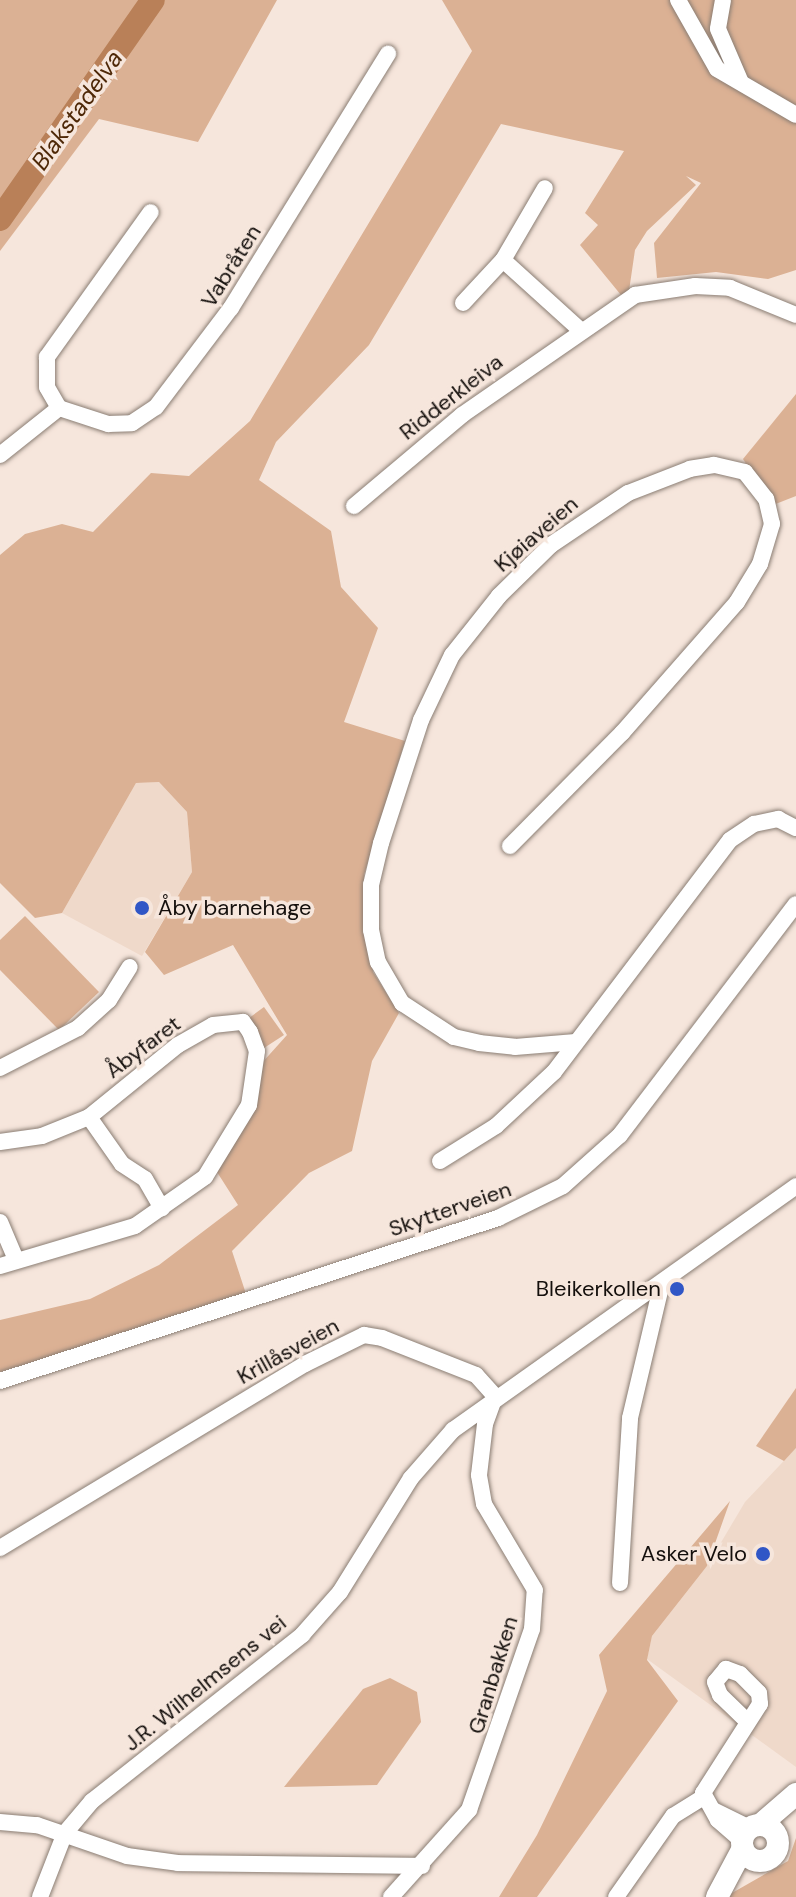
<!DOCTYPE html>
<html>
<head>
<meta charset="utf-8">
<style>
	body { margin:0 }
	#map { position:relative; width:796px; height:1897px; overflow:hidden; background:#f6e6dc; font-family:"DM Sans",sans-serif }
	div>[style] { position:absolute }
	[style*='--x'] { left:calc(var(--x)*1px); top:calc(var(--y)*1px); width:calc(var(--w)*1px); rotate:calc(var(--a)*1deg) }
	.built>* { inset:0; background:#efd9ca }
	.green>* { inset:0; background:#dbb194 }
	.river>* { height:24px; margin:-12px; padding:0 12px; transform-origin:12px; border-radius:12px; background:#b98058 }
	.roads { filter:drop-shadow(0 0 2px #8a7d73) drop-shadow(0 0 2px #8a7d73) }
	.minor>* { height:16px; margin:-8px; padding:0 8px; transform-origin:8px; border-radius:8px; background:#fff }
	.secondary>* { height:22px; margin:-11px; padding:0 11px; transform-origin:11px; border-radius:11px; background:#fff }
	.secondary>.ring { margin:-11px; padding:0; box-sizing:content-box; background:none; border:22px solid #fff; border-radius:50% }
	.dots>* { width:22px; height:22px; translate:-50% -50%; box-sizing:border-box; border:4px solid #f6e6dc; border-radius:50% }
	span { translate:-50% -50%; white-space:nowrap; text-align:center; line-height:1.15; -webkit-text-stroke:7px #f6e6dc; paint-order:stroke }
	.street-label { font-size:22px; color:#140f0c }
	.poi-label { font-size:22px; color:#140f0c }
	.left { translate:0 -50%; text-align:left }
	.right { translate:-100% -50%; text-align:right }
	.water-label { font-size:24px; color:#4e2807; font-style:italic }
</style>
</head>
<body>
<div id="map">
	<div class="built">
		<div style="clip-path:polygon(159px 782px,187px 812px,192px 872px,142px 956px,62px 913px,136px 783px)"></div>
		<div style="clip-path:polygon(796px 1448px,796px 1767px,647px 1659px,652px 1636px,707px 1566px,745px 1502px)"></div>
	</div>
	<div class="green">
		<div style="clip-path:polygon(0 0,277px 0,198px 142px,99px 119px,0 251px)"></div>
		<div style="clip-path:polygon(442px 0,796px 0,796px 270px,768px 279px,716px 272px,657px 278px,654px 243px,701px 183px,686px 176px,696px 185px,647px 231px,635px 250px,629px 291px,621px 295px,580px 245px,598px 225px,585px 213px,624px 151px,501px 124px,369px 345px,276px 442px,259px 480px,331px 531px,341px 587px,378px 628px,344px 722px,405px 741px,364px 875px,373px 972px,399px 1013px,372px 1061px,352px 1151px,309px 1173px,232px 1251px,247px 1297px,0 1372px,0 1320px,90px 1299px,159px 1265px,238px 1205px,217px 1172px,261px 1064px,287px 1035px,233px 945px,164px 975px,145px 952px,192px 872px,187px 812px,159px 782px,136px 783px,62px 913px,35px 918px,0 883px,0 555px,25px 534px,62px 524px,93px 532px,151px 473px,189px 476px,250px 421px,472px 51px)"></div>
		<div style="clip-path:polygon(796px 394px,796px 496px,773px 505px,743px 459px)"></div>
		<div style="clip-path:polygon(25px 916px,99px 992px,59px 1030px,0 970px,0 940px)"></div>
		<div style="clip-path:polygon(264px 1007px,284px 1035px,264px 1048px,245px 1021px)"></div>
		<div style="clip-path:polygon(796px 1388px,796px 1448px,784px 1461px,756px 1446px)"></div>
		<div style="clip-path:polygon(730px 1501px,707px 1566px,652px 1636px,647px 1660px,678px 1701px,537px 1897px,499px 1897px,537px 1835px,607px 1691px,599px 1655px)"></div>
		<div style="clip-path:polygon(390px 1678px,417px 1692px,421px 1722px,377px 1785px,284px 1787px,363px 1689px)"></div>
		<div style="clip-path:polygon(796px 1838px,796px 1897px,725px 1897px,788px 1861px)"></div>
	</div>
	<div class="river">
		<div style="--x:0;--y:219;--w:267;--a:-55.1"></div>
	</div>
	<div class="roads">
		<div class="minor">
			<div style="--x:678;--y:0;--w:79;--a:60.5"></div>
			<div style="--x:717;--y:69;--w:91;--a:30.2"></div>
			<div style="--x:723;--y:0;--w:29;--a:100"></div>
			<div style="--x:718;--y:29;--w:56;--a:66.7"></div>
			<div style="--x:503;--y:260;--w:103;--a:42.2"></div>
			<div style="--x:463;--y:303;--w:59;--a:-47.1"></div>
			<div style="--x:503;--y:260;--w:83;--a:-59.7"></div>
			<div style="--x:59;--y:408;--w:52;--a:18.1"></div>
			<div style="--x:108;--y:424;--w:24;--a:-2"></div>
			<div style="--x:132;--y:423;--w:29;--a:-34"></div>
			<div style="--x:156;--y:407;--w:124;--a:-52.9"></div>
			<div style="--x:231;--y:308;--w:299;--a:-58.3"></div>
			<div style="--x:0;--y:455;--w:75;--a:-38.5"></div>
			<div style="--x:59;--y:408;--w:24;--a:-120"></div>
			<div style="--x:47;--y:387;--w:30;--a:-90"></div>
			<div style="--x:47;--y:357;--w:178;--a:-54.4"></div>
			<div style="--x:354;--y:506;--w:141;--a:-40.1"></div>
			<div style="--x:462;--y:415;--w:211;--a:-34.7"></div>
			<div style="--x:635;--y:295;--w:61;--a:-8.5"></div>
			<div style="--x:695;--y:286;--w:35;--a:3"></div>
			<div style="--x:730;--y:288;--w:71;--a:22.2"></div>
			<div style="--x:510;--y:846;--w:159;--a:-45.3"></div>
			<div style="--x:622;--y:733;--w:174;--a:-48.7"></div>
			<div style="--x:737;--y:602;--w:44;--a:-58.8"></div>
			<div style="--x:760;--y:564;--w:42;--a:-73.3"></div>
			<div style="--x:772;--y:524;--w:26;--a:-103"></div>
			<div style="--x:766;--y:499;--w:34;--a:-128"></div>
			<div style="--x:745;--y:472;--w:32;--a:-167"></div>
			<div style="--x:714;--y:465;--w:24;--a:171"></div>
			<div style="--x:690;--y:469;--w:66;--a:158.8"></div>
			<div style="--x:628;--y:493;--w:93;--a:146"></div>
			<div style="--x:551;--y:545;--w:73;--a:135.6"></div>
			<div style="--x:499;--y:596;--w:75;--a:128.5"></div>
			<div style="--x:452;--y:655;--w:72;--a:115.5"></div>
			<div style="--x:421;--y:720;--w:129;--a:108"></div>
			<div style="--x:381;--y:843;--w:43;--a:103.4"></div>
			<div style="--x:371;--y:885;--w:45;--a:90"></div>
			<div style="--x:371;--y:930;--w:33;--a:78"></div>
			<div style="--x:378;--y:962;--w:48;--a:59.7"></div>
			<div style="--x:402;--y:1003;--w:62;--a:33.2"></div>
			<div style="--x:454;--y:1037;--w:26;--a:13"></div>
			<div style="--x:479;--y:1043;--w:36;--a:6"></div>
			<div style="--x:515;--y:1047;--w:61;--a:-4.7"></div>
			<div style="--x:0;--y:1068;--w:88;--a:-27.1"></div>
			<div style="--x:78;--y:1028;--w:42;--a:-42.1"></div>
			<div style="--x:109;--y:1000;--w:39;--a:-58"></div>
			<div style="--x:89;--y:1117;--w:57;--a:54.9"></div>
			<div style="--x:122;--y:1164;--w:27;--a:33"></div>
			<div style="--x:145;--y:1179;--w:34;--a:60"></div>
			<div style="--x:0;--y:1142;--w:42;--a:-8.1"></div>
			<div style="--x:42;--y:1136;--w:51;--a:-22"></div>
			<div style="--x:89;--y:1117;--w:114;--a:-39"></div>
			<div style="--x:178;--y:1045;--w:40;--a:-29.7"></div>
			<div style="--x:213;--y:1025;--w:30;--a:-6"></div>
			<div style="--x:243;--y:1022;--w:12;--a:55"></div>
			<div style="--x:250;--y:1032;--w:20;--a:70"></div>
			<div style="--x:257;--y:1051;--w:55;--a:98.4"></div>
			<div style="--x:249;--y:1105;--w:84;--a:121.4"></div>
			<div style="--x:205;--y:1177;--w:85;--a:145"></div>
			<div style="--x:135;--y:1226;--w:141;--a:163.5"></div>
			<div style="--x:440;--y:1161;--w:66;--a:-32"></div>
			<div style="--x:496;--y:1126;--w:79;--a:-43"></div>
			<div style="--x:554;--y:1072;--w:291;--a:-52.8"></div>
			<div style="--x:730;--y:840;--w:29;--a:-34"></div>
			<div style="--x:754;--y:824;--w:25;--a:-12"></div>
			<div style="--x:778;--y:819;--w:20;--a:27"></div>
			<div style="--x:0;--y:1222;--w:38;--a:67"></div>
			<div style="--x:0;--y:1381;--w:524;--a:-18.12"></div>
			<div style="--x:498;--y:1218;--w:72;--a:-26.2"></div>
			<div style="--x:563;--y:1186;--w:76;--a:-41.8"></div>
			<div style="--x:620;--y:1135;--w:290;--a:-52.7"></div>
			<div style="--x:0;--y:1548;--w:356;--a:-31.1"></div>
			<div style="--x:305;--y:1364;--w:66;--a:-26.2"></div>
			<div style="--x:364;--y:1335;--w:18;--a:9"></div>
			<div style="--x:382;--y:1338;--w:101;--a:21.5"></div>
			<div style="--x:476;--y:1375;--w:28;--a:48"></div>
			<div style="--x:620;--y:1583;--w:165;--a:-86.5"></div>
			<div style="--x:630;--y:1418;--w:139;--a:-76.7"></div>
			<div style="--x:715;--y:1811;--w:39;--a:26"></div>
			<div style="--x:0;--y:1822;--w:37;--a:5"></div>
			<div style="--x:37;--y:1825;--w:95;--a:19"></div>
			<div style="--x:127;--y:1856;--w:51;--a:7.8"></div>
			<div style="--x:178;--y:1863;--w:244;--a:0.7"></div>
			<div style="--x:742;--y:1841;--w:32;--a:-139"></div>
			<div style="--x:718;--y:1820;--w:31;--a:-119"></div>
			<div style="--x:703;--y:1793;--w:106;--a:-57.4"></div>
			<div style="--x:760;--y:1704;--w:11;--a:-95"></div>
			<div style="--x:759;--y:1693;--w:27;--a:-135"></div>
			<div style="--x:740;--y:1674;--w:15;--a:-160"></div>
			<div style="--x:726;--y:1669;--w:17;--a:130"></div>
			<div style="--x:715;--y:1682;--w:14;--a:69"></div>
			<div style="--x:720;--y:1695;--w:37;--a:44"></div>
			<div style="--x:40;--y:1897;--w:69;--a:-68.7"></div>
			<div style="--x:65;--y:1833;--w:42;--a:-49.8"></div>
			<div style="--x:92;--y:1801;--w:268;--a:-38.3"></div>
			<div style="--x:302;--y:1635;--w:57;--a:-48.5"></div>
			<div style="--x:340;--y:1592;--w:134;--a:-58.1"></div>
			<div style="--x:411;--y:1478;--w:64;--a:-48.8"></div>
			<div style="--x:453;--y:1430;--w:421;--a:-35.4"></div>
			<div style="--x:391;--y:1897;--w:117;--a:-48.1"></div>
			<div style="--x:469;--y:1810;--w:192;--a:-70.8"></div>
			<div style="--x:532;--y:1629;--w:39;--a:-86"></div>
			<div style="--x:535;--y:1590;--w:100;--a:-120.7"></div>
			<div style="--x:484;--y:1504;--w:29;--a:-100"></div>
			<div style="--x:479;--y:1475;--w:51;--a:-83.3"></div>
			<div style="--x:485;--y:1424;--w:29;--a:-70"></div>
			<div style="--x:616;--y:1897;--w:99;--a:-54.9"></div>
			<div style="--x:673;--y:1816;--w:36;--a:-32"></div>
		</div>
		<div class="secondary">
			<div style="--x:760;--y:1825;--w:48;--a:-40.7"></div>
			<div class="ring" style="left:742px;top:1825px;width:14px;height:14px"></div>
			<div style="--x:717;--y:1897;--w:55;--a:-62"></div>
		</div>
	</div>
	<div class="dots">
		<div style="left:142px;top:908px;background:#3056c6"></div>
		<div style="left:677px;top:1289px;background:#3056c6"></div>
		<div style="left:763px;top:1554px;background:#3056c6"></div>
	</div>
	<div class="street-label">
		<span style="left:231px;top:266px;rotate:-58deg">Vabråten</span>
		<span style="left:451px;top:397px;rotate:-38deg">Ridderkleiva</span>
		<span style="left:536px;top:534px;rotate:-41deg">Kjøiaveien</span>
		<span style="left:143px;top:1047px;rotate:-37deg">Åbyfaret</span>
		<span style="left:450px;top:1209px;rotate:-19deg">Skytterveien</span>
		<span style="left:288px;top:1351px;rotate:-29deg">Krillåsveien</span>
		<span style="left:493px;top:1675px;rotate:-73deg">Granbakken</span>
		<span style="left:205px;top:1683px;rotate:-39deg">J.R. Wilhelmsens vei</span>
	</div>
	<div class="poi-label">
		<span class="left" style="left:158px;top:908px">Åby barnehage</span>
		<span class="right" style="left:661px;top:1289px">Bleikerkollen</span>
		<span class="right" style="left:747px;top:1554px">Asker Velo</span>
	</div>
	<div class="water-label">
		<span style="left:77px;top:110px;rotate:-55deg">Blakstadelva</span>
	</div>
</div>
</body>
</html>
